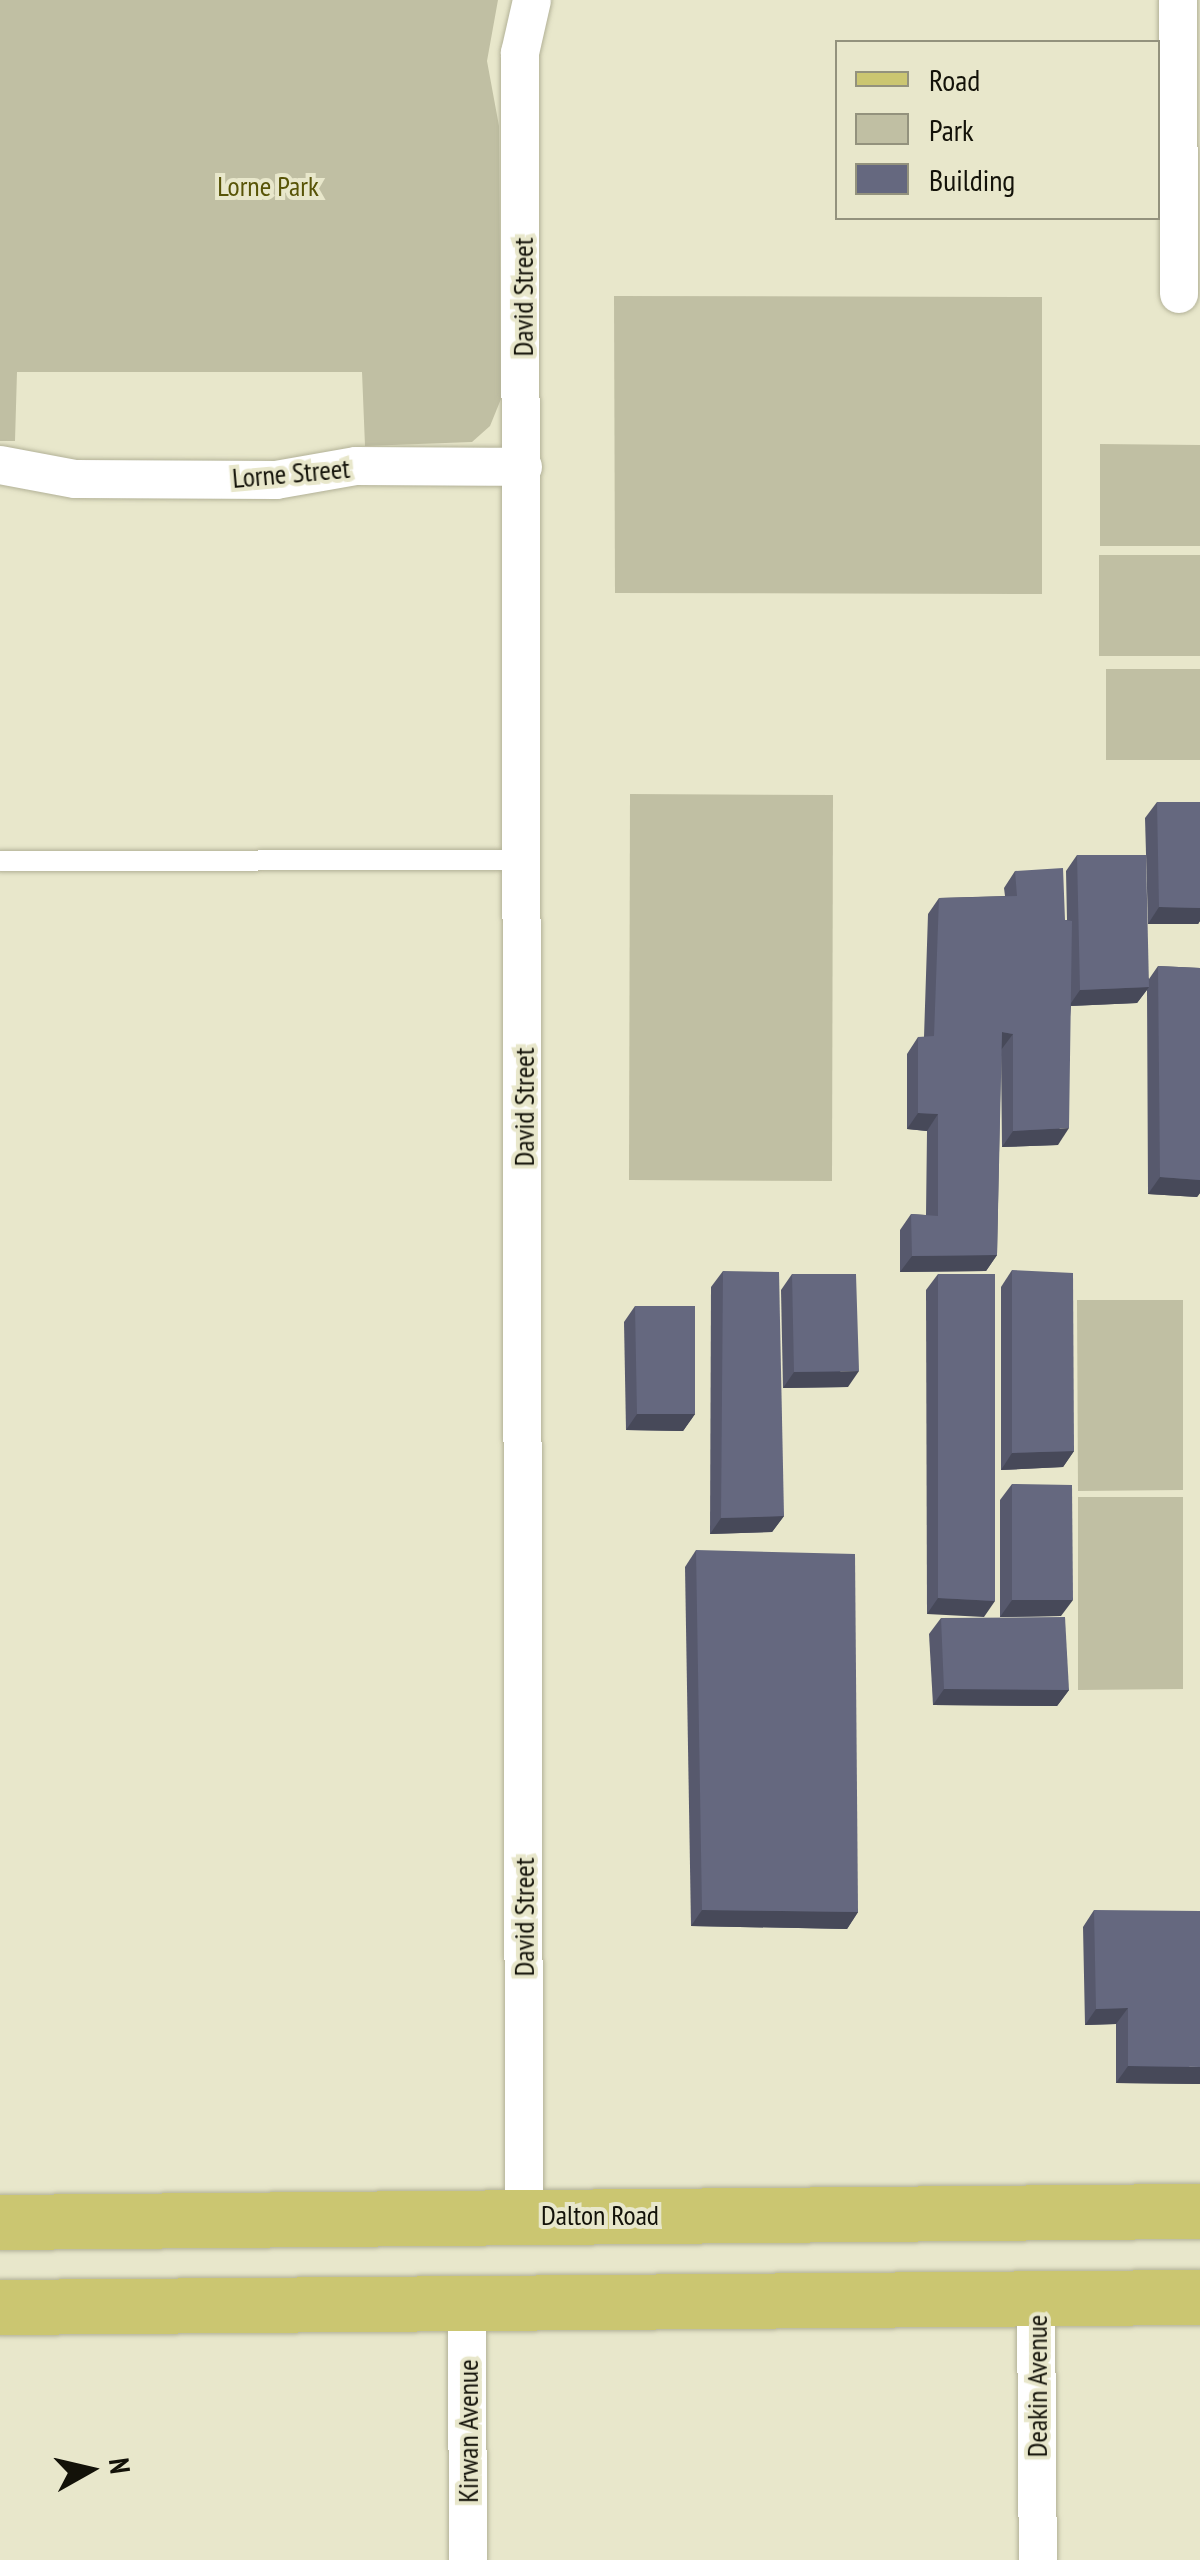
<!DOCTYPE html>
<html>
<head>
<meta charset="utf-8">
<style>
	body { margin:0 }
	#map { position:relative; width:1200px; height:2560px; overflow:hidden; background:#e8e7cb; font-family:"PT Sans Narrow",sans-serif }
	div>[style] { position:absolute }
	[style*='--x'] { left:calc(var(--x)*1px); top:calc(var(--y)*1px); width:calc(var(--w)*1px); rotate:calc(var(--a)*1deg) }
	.green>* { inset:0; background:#c0bfa3 }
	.roads { filter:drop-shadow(0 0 2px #b2b197) drop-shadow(0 0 2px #b2b197) }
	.lane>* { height:20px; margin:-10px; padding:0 10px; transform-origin:10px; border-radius:10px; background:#fff }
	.street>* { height:38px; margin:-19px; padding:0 19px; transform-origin:19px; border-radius:19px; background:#fff }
	.primary>* { height:55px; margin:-27.5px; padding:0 27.5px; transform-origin:27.5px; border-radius:27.5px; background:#cbc671 }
	.wall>* { inset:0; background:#57596d }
	.shaded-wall>* { inset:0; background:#474959 }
	.building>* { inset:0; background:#65687f }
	span { translate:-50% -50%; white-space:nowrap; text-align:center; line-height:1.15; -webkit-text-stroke:8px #e8e7cb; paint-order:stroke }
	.park-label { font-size:28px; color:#585407 }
	.street-label { font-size:28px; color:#131209 }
	.legend { position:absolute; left:835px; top:40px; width:325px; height:180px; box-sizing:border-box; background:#e8e7cb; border:2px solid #93927d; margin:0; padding:12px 18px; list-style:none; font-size:30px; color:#131209 }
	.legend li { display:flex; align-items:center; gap:20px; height:50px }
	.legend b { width:50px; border:2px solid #93927d }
	.north { position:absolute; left:40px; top:2420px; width:100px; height:100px; -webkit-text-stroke:8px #e8e7cb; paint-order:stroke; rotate:82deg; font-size:28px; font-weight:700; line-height:40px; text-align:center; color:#131209 }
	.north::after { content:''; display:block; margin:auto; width:35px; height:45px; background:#131209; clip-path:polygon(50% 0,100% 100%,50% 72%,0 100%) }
</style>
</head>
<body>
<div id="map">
	<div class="green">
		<div style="clip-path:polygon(0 0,498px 0,487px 61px,499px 126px,501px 399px,490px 426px,472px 442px,365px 446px,362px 372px,17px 372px,15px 441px,0 441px)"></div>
		<div style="clip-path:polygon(614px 296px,1042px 297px,1042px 594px,615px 593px)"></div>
		<div style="clip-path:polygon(1100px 444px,1200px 445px,1200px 546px,1100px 546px)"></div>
		<div style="clip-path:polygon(1099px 555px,1200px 555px,1200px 656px,1099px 656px)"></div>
		<div style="clip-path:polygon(1106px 669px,1200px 669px,1200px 760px,1106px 760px)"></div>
		<div style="clip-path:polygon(630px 794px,833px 795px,832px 1181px,629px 1180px)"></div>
		<div style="clip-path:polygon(1077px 1300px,1183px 1300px,1183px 1490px,1078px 1491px)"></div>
		<div style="clip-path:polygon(1078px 1497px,1183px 1497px,1183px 1689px,1078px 1690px)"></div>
	</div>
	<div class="roads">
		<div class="lane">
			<div style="--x:0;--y:861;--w:524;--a:-0.11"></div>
		</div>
		<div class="street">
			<div style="--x:1178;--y:0;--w:294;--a:89.8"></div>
			<div style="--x:0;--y:465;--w:76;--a:10.6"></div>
			<div style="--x:75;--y:479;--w:201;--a:0.3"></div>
			<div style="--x:276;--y:480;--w:81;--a:-9.9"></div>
			<div style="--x:356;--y:466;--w:167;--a:0.3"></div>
			<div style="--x:524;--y:2216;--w:2163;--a:-90.11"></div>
			<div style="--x:520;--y:53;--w:54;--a:-77.2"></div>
			<div style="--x:1036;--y:2300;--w:260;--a:89.6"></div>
			<div style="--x:467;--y:2302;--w:258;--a:89.8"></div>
		</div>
		<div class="primary">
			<div style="--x:0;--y:2222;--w:1200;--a:-0.53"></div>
			<div style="--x:0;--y:2307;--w:1200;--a:-0.48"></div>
		</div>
	</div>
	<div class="wall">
		<div style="clip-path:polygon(1157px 802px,1200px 802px,1200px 921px,1198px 924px,1148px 924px,1145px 818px)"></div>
		<div style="clip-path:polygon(1077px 855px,1149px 979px,1158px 966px,1200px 968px,1200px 1193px,1197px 1197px,1148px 1194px,1147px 990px,1137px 1003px,1071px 1006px,1058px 1145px,1002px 1147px,1001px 1053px,997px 1255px,986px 1271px,900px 1272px,900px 1230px,911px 1214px,926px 1215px,927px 1131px,907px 1129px,907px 1054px,918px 1037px,924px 1037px,928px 914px,939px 898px,1005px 896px,1004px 888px,1015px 871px,1065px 920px,1067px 920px,1066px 871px)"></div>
		<div style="clip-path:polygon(1012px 1270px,1074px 1451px,1063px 1467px,1001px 1470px,1001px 1287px)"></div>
		<div style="clip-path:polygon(723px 1271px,784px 1516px,772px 1532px,710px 1534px,711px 1287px)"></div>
		<div style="clip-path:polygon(792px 1274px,848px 1387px,783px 1388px,781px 1290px)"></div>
		<div style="clip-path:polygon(938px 1274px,995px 1601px,927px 1614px,926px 1290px)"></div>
		<div style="clip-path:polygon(635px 1306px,695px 1414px,683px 1431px,626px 1430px,624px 1322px)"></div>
		<div style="clip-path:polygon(1012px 1484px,1061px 1616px,1000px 1617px,1000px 1500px)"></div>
		<div style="clip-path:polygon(696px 1550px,858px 1912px,847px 1929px,691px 1926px,685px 1567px)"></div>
		<div style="clip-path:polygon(941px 1618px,1069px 1690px,1057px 1706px,933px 1705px,929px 1634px)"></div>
		<div style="clip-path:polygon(1094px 1910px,1200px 2084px,1116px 2083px,1116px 2024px,1085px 2025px,1083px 1927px)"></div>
	</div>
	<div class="shaded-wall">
		<div style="clip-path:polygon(1159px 907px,1200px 908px,1200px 921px,1198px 924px,1148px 924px)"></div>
		<div style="clip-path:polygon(1149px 987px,1137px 1003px,1069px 1006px,1080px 990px)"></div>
		<div style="clip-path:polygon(1002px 1032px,1013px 1034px,1001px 1050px)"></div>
		<div style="clip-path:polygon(918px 1113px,938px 1114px,927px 1131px,907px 1129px)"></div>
		<div style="clip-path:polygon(1069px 1128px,1058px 1145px,1002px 1147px,1013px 1131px)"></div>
		<div style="clip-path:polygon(1160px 1177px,1200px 1180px,1200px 1193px,1197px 1197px,1148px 1194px)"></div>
		<div style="clip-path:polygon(997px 1255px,986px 1271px,900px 1272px,912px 1256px)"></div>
		<div style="clip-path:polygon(859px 1371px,848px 1387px,783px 1388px,794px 1372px)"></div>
		<div style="clip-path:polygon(637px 1414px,695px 1414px,683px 1431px,626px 1430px)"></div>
		<div style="clip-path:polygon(1074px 1451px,1063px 1467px,1001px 1470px,1012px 1453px)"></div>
		<div style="clip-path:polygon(784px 1516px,772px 1532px,710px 1534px,721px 1518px)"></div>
		<div style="clip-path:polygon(938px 1598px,995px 1601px,984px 1617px,927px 1614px)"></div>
		<div style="clip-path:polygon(1012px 1600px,1073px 1600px,1061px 1616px,1000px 1617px)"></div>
		<div style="clip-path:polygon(944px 1689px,1069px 1690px,1057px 1706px,933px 1705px)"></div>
		<div style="clip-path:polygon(702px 1910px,858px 1912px,847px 1929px,691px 1926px)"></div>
		<div style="clip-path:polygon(1128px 2008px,1116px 2024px,1085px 2025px,1096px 2009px)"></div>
		<div style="clip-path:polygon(1128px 2066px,1200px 2067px,1200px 2084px,1116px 2083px)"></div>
	</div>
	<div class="building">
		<div style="clip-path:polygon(1157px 802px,1200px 802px,1200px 908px,1159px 907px)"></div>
		<div style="clip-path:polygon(1077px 855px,1146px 855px,1149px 987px,1080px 990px)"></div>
		<div style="clip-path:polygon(1063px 868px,1065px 920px,1072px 921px,1069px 1128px,1013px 1131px,1013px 1034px,1002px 1032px,997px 1255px,912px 1256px,911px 1214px,938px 1216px,938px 1114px,918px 1113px,918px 1037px,934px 1036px,939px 898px,1017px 896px,1015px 871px)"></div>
		<div style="clip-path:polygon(1158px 966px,1200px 968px,1200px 1180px,1160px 1177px)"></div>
		<div style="clip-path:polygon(1012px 1270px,1073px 1273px,1074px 1451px,1012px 1453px)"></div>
		<div style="clip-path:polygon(723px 1271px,779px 1272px,784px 1516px,721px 1518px)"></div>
		<div style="clip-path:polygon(792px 1274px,856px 1274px,859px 1371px,794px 1372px)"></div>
		<div style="clip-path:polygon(938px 1274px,995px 1274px,995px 1601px,938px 1598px)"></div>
		<div style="clip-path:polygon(635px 1306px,695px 1306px,695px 1414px,637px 1414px)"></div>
		<div style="clip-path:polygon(1012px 1484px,1072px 1485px,1073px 1600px,1012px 1600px)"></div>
		<div style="clip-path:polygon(696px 1550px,855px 1554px,858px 1912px,702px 1910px)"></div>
		<div style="clip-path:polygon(1065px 1617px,1069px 1690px,944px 1689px,941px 1618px)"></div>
		<div style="clip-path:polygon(1094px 1910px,1200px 1911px,1200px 2067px,1128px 2066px,1128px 2008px,1096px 2009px)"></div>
	</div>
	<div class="park-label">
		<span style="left:268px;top:186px">Lorne Park</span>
	</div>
	<div class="street-label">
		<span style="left:523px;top:297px;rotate:-90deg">David Street</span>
		<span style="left:291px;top:473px;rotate:-5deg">Lorne Street</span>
		<span style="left:524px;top:1107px;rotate:-90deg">David Street</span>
		<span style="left:524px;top:1917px;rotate:-90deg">David Street</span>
		<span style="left:600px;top:2215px">Dalton Road</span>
		<span style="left:1037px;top:2386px;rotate:-90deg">Deakin Avenue</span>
		<span style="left:468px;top:2431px;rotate:-90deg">Kirwan Avenue</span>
	</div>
	<ul class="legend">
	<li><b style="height:12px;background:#cbc671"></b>Road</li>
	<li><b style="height:28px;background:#c0bfa3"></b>Park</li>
	<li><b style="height:28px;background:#65687f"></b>Building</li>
	</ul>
	<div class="north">N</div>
</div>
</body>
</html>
